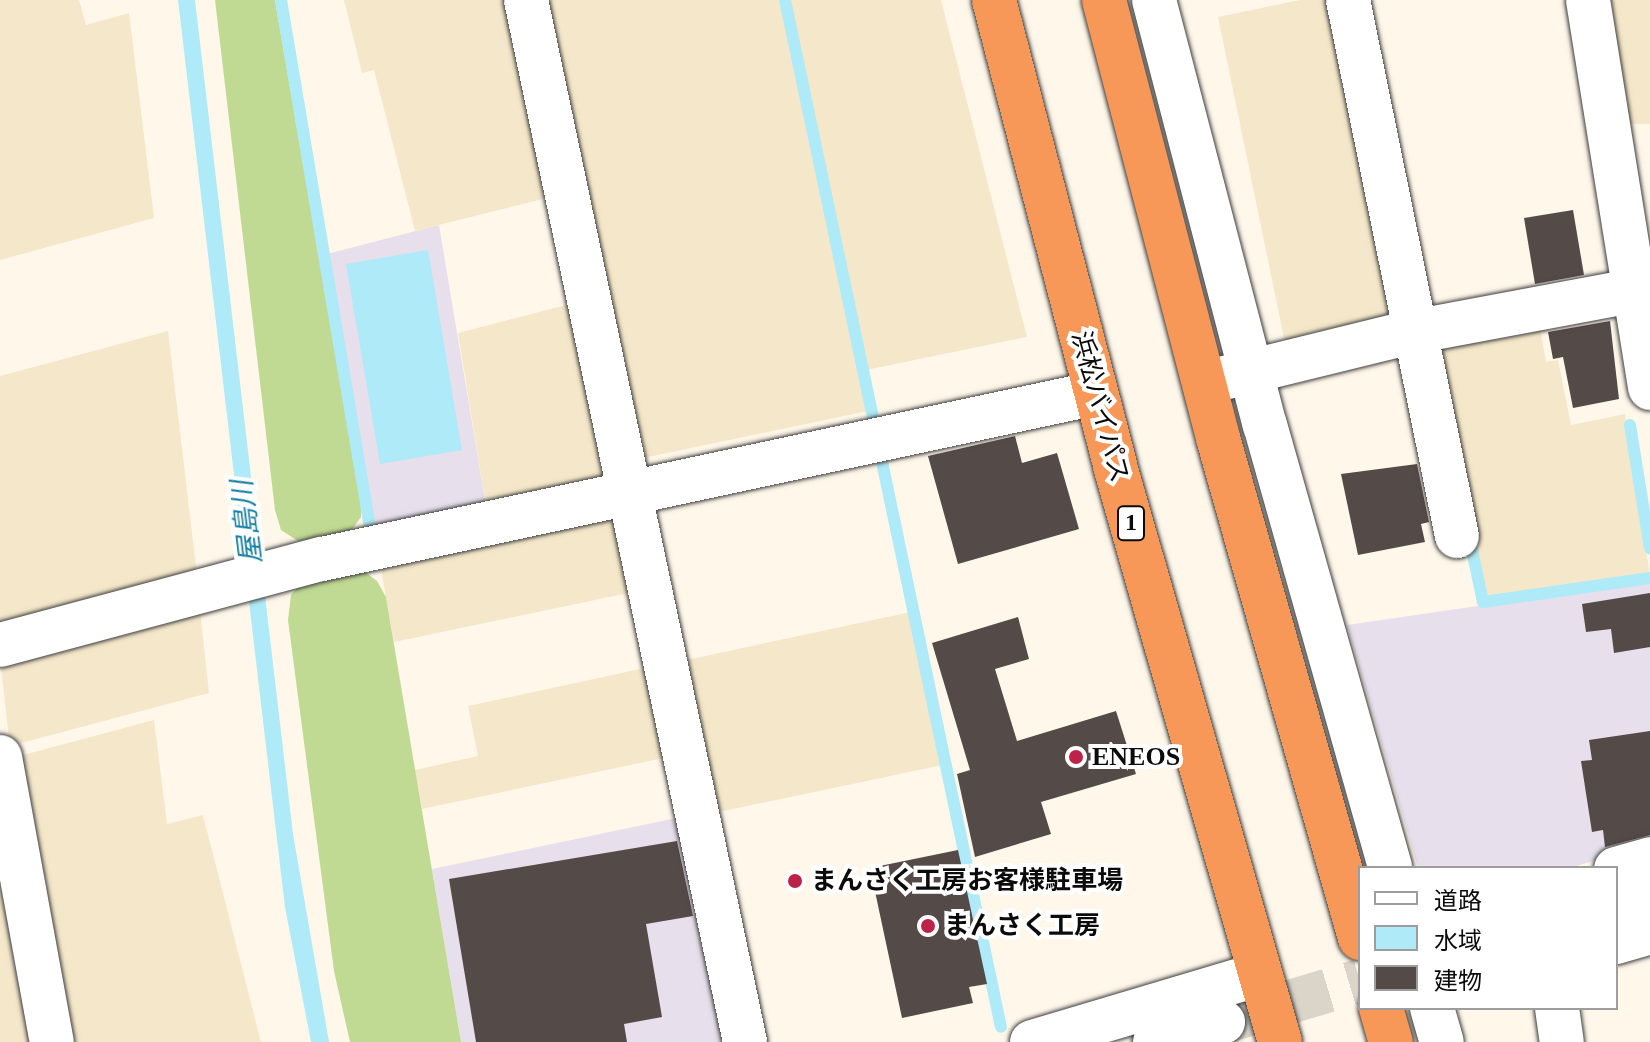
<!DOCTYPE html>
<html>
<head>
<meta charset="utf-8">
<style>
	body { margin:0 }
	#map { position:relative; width:1650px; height:1042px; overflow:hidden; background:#fff7ea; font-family:"Times New Roman","Noto Sans JP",serif }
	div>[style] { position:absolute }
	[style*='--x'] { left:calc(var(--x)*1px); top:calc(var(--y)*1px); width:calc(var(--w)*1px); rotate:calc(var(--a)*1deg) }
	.industrial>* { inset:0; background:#e7dfeb }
	.farmland>* { inset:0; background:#f5e8ca }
	.forest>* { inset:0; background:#c1da93 }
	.water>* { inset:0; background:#aeeaf7 }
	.stream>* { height:12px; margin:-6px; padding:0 6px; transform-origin:6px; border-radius:6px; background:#aeeaf7 }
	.building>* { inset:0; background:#544a48 }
	.tertiary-tunnel>* { height:44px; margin-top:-22px; transform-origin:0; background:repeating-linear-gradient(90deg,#dad4c9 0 44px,transparent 0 66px) }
	.roads { filter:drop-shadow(0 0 2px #3e3e3e) drop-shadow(0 0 2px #3e3e3e) }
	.minor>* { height:44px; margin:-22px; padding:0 22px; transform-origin:22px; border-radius:22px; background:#fff }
	.tertiary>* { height:44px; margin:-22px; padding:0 22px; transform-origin:22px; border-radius:22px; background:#fff }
	.trunk>* { height:44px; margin:-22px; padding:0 22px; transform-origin:22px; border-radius:22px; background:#f89858 }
	.dots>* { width:22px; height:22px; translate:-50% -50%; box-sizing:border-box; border:4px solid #fff; border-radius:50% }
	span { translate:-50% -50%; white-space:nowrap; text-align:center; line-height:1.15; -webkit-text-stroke:8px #fff; paint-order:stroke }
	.shield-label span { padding:2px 6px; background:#fff; border:2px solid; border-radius:6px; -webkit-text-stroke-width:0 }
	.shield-label { font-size:24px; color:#0b0b0b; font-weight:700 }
	.street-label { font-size:26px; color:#0b0b0b }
	.poi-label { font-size:26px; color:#0b0b0b; font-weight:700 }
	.left { translate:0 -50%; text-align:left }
	.water-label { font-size:28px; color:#147e9e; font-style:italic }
	.legend { position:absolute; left:1358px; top:866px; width:260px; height:144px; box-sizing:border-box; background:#fff; border:2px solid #9d9d9d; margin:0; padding:10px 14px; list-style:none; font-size:24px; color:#0b0b0b }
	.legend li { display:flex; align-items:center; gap:16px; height:40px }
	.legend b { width:40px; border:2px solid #9d9d9d }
</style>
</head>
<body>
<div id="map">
	<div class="industrial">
		<div style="clip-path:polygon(439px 225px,486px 506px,374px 530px,327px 254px)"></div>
		<div style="clip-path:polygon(1650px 581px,1650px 844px,1570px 868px,1418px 868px,1347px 625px)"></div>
		<div style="clip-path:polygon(686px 816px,733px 1042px,461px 1042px,432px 869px)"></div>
	</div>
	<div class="farmland">
		<div style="clip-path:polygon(0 0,79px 0,86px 25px,129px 13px,154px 218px,0 260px)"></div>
		<div style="clip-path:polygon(344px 0,514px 0,555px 196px,415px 231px,374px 70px,362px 73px)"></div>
		<div style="clip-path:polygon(538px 0,782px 0,868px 411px,634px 460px)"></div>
		<div style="clip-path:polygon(788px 0,941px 0,1027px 337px,866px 370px)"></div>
		<div style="clip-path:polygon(1300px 0,1337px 0,1401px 317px,1287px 353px,1218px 17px)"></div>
		<div style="clip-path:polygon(1609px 0,1650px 0,1650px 124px,1628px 124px)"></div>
		<div style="clip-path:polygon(578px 302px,615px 480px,486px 506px,458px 333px)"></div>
		<div style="clip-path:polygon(1539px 322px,1546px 362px,1558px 360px,1571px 425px,1625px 414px,1650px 575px,1485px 599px,1433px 343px)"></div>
		<div style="clip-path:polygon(168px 331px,198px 583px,0 635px,0 376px)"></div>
		<div style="clip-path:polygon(610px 510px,638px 591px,394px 642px,379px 558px)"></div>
		<div style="clip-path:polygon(199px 601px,209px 693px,10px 746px,0 660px)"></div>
		<div style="clip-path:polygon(911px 612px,943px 765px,709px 814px,677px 662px)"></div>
		<div style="clip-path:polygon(654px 666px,673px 756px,422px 809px,415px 770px,478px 756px,468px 706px)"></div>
		<div style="clip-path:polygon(154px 720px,167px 824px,203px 815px,261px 1042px,63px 1042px,12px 758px)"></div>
		<div style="clip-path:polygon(0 821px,40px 1042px,0 1042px)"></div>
	</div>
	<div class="forest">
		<div style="clip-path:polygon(215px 0,275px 0,361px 503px,361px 517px,351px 531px,318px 542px,298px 541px,281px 530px,275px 510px)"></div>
		<div style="clip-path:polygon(361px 569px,377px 581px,386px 597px,461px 1042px,350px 1042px,334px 971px,288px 620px,291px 595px,305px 579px)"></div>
	</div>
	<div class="water">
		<div style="clip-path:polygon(178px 0,195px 0,293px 834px,329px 1042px,311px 1042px,285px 907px)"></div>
		<div style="clip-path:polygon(428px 250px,462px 450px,380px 464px,346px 264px)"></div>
	</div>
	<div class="stream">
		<div style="--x:281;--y:0;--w:541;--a:80.42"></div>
		<div style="--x:785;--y:0;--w:441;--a:78.1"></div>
		<div style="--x:1630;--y:425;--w:125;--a:80.8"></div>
		<div style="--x:882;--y:462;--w:577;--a:78.11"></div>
		<div style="--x:1469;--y:536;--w:67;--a:78"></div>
		<div style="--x:1483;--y:602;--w:169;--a:-8.2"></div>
	</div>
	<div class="building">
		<div style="clip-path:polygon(1573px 210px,1584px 275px,1535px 284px,1524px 218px)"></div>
		<div style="clip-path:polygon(1610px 321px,1619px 399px,1573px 408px,1563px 357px,1553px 359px,1548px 332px)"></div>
		<div style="clip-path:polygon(1015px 436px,1022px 463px,1057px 453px,1079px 529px,958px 564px,928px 456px)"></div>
		<div style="clip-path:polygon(1417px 464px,1429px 522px,1421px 524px,1425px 542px,1358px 555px,1341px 474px)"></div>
		<div style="clip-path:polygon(1650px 593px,1650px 647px,1614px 653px,1611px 629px,1586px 632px,1582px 604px)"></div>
		<div style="clip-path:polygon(1018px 617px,1029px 659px,995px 669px,1017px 741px,1116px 711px,1136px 774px,1041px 802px,1051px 834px,975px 857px,957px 774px,970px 770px,932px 643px)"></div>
		<div style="clip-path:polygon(1650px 731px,1650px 835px,1605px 847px,1603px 830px,1592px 832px,1581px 761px,1592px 760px,1589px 740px)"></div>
		<div style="clip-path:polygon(677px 841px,693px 916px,646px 924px,662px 1017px,624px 1024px,627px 1042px,476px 1042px,449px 879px)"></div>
		<div style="clip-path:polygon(958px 850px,987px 984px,969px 987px,973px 1003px,902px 1018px,870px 868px)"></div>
	</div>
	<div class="tertiary-tunnel">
		<div style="--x:1223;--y:1022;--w:143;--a:-16.7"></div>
	</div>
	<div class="roads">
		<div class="minor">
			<div style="--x:526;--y:0;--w:1065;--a:78.13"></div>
			<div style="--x:1154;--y:0;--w:439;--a:75.4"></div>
			<div style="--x:1265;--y:425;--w:460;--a:74.2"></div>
			<div style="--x:1348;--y:0;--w:547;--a:78.51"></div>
			<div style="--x:1224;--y:378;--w:188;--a:-13.8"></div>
			<div style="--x:1407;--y:333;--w:229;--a:-10.6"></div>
			<div style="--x:0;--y:645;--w:333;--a:-15"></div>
			<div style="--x:322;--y:559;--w:792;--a:-12.1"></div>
			<div style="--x:0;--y:757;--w:290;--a:79.7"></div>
			<div style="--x:1616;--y:869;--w:35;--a:-16"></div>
			<div style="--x:1616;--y:942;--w:35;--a:-16"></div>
			<div style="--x:1432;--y:1008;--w:35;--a:74"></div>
			<div style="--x:1557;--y:1008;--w:34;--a:82"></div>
			<div style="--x:1032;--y:1042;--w:238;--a:-16.6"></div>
		</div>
		<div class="tertiary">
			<div style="--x:1588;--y:0;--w:393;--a:80.9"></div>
			<div style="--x:1616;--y:905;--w:35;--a:-16"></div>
			<div style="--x:1155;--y:1042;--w:71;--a:-16.4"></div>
		</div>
		<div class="trunk">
			<div style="--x:994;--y:0;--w:481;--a:75.4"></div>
			<div style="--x:1115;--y:466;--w:599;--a:74.02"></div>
			<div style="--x:1104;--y:0;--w:453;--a:75.4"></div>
			<div style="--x:1218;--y:438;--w:520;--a:74.15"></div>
			<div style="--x:1381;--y:1008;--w:35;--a:74"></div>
		</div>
	</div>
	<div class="dots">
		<div style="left:1076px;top:757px;background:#bc2349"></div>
		<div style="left:795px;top:881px;background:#bc2349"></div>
		<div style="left:928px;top:926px;background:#bc2349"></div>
	</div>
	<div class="shield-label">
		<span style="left:1131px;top:523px">1</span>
	</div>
	<div class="street-label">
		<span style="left:1100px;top:407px;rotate:75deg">浜松バイパス</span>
	</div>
	<div class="poi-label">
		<span class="left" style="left:1092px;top:757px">ENEOS</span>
		<span class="left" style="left:811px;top:881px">まんさく工房お客様駐車場</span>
		<span class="left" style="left:944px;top:926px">まんさく工房</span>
	</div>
	<div class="water-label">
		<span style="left:247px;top:522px;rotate:-97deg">屋島川</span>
	</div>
	<ul class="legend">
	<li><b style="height:10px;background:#fff"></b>道路</li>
	<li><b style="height:22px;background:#aeeaf7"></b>水域</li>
	<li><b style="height:22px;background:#544a48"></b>建物</li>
	</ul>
</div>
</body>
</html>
